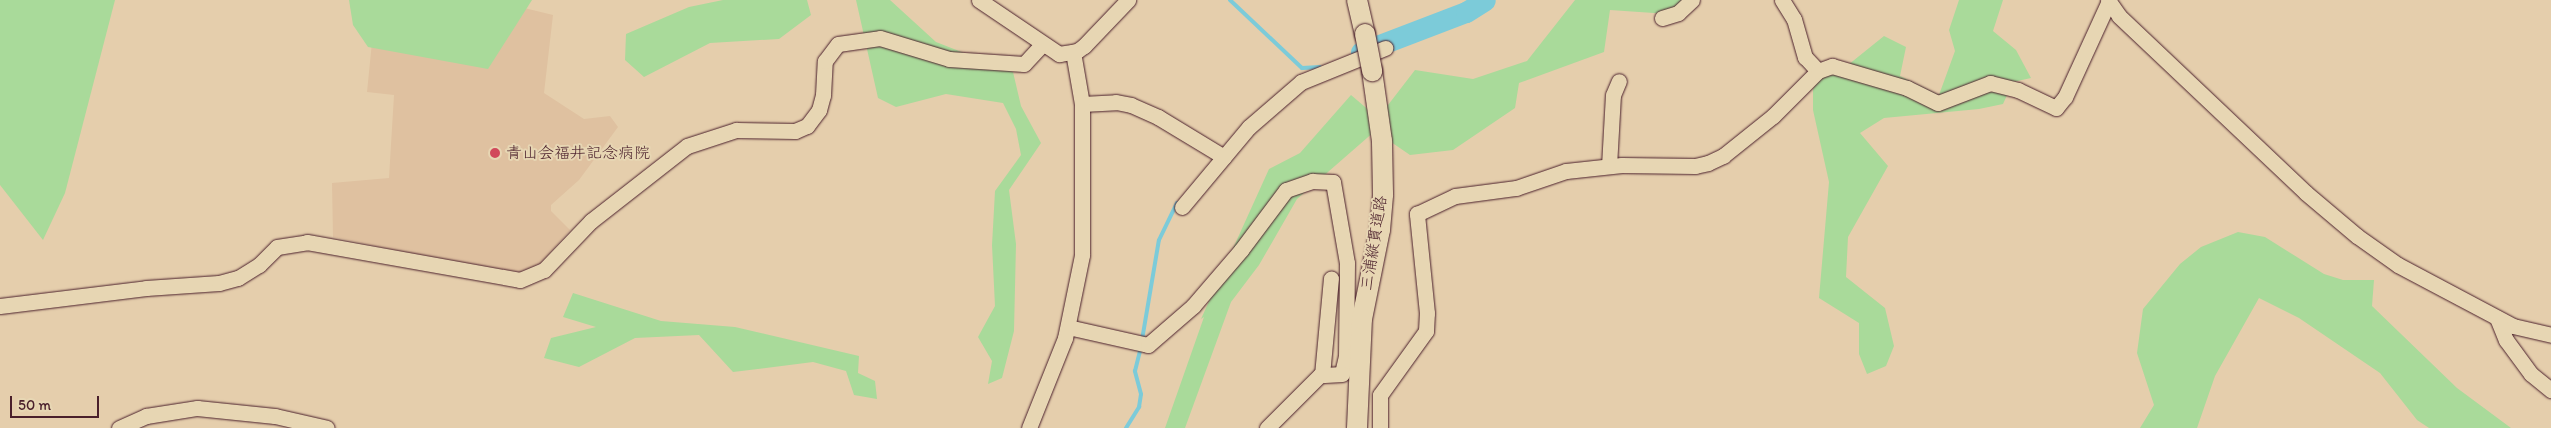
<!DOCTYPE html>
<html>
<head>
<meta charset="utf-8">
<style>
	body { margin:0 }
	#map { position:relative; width:2551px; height:428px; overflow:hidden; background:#e5ceac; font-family:Itim,"Klee One",sans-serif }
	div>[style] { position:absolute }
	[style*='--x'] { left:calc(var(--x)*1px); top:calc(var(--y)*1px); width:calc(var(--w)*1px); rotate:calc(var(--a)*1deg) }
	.built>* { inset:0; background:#dfc1a0 }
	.green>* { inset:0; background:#a9da9a }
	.stream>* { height:4px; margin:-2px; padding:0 2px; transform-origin:2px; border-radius:2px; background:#7ccbd9 }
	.river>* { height:21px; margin:-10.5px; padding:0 10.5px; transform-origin:10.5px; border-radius:10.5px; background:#7ccbd9 }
	.roads { filter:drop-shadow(0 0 1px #4a1f2b) drop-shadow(0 0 1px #4a1f2b) }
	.minor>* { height:15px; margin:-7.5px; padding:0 7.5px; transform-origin:7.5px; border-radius:7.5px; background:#e7d6b3 }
	.major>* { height:20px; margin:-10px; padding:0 10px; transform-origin:10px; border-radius:10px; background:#e7d6b3 }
	.bridges { filter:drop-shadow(0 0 1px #4a1f2b) drop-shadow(0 0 1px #4a1f2b) }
	.major-bridge>* { height:20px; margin:-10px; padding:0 10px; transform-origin:10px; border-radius:10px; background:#e7d6b3 }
	.dots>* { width:14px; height:14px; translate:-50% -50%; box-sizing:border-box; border:2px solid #e7d6b3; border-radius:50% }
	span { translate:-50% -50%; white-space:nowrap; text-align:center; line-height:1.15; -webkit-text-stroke:4px #e7d6b3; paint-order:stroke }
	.poi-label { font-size:16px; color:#4a1f2b }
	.left { translate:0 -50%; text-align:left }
	.street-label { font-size:16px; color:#4a1f2b }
	.scale { position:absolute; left:10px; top:396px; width:89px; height:22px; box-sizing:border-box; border:2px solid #4a1f2b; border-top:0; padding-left:6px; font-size:15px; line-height:18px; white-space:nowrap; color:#4a1f2b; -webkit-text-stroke:4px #e7d6b3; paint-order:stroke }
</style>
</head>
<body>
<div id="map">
	<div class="built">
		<div style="clip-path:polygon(512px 5px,553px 15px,544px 93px,584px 119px,610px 116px,618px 127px,579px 180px,551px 205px,551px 211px,570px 230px,541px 263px,518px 276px,333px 237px,332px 183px,389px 178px,394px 95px,367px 92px,372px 42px)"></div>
	</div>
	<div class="green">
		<div style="clip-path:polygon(0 0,115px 0,65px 193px,43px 240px,0 185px)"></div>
		<div style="clip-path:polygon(349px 0,532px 0,488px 69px,368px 47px,353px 25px)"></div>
		<div style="clip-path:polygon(723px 0,807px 0,811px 15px,779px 39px,710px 43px,644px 77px,625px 60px,626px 34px,689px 7px)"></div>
		<div style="clip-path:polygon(856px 0,890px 0,936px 42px,1013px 72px,1021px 106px,1041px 143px,1009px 190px,1016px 244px,1014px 331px,1002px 378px,988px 384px,992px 361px,978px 337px,995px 306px,992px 245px,995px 191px,1021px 155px,1016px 129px,1003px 103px,946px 94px,896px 107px,878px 98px)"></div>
		<div style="clip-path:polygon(1575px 0,1696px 0,1683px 15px,1610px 10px,1604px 52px,1519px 83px,1515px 108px,1453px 150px,1410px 155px,1375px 131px,1297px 199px,1259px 265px,1231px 302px,1185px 428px,1165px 428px,1204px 317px,1201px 319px,1269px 169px,1300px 153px,1351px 95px,1378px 118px,1415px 70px,1473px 79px,1527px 61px)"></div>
		<div style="clip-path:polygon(1959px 0,2003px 0,1993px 31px,2016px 50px,2031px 78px,2013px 82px,2003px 104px,1979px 109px,1884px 118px,1860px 133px,1888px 166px,1848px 237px,1846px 277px,1885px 308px,1894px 346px,1886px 366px,1867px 374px,1859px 354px,1859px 323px,1819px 298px,1829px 182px,1813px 110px,1813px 89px,1822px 74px,1848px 65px,1884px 36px,1906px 47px,1900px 76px,1939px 95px,1955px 51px,1949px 30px)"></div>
		<div style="clip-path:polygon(2238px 232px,2265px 237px,2324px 274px,2343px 280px,2374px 280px,2372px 306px,2457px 388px,2511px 428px,2429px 428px,2417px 420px,2380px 373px,2299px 318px,2259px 298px,2215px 376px,2197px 428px,2140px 428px,2154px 405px,2137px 353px,2143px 309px,2180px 264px,2201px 247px)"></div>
		<div style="clip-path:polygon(573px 293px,661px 321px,735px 327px,859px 356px,858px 373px,875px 381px,877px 399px,854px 395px,846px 371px,813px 362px,733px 372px,699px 335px,635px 338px,579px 367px,544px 358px,551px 338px,596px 327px,563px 317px)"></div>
	</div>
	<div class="stream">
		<div style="--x:1230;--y:0;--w:99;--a:43.4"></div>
		<div style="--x:1302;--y:68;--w:18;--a:-3"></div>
		<div style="--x:1142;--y:340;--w:101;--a:-80.4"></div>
		<div style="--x:1159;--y:240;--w:41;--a:-64.1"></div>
		<div style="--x:1126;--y:428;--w:25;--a:-58"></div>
		<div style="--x:1139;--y:407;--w:13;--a:-81"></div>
		<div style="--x:1141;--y:394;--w:24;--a:-105"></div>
		<div style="--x:1135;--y:371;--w:25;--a:-76"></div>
	</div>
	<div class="river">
		<div style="--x:1361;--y:52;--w:112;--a:-20.9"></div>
		<div style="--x:1466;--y:12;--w:22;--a:-32"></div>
	</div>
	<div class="roads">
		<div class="minor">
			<div style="--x:979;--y:0;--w:97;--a:34"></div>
			<div style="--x:1059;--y:54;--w:18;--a:-9"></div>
			<div style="--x:1077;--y:51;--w:9;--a:-36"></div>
			<div style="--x:1084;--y:46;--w:64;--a:-46.3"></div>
			<div style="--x:1782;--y:0;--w:22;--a:58"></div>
			<div style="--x:1794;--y:19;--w:40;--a:74"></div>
			<div style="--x:1805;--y:57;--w:19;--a:47"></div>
			<div style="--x:2108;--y:0;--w:19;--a:55"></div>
			<div style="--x:2119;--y:16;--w:257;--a:43.4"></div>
			<div style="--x:2306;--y:193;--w:67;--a:40.1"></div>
			<div style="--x:2357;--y:236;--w:50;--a:35.3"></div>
			<div style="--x:2398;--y:265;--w:130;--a:27.9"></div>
			<div style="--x:2513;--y:326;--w:39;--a:13"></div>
			<div style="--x:1662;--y:18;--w:17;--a:-17"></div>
			<div style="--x:1678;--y:13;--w:19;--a:-43"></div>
			<div style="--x:1082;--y:104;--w:34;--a:-3"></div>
			<div style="--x:1116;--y:102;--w:15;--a:11"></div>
			<div style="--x:1131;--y:105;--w:30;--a:24"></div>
			<div style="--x:1158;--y:117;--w:77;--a:31.2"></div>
			<div style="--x:1609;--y:166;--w:71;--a:-86.8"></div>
			<div style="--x:1613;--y:95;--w:15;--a:-67"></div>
			<div style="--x:1182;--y:207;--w:104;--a:-50.1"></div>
			<div style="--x:1249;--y:127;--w:69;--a:-40.9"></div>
			<div style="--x:1301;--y:82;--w:91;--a:-22"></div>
			<div style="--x:0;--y:306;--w:147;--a:-7"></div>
			<div style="--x:146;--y:288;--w:73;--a:-3.9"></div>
			<div style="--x:219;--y:283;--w:20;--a:-15"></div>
			<div style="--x:238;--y:278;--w:25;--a:-32"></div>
			<div style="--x:259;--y:265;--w:25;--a:-45"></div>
			<div style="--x:277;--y:247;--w:30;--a:-9"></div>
			<div style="--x:307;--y:242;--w:216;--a:10.1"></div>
			<div style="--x:520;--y:280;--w:26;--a:-23"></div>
			<div style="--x:544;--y:270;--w:68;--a:-46.2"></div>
			<div style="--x:591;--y:221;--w:122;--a:-38"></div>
			<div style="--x:687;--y:146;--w:52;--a:-18.1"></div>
			<div style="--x:736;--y:130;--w:59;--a:1"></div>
			<div style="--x:795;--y:131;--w:13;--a:-23"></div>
			<div style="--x:807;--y:126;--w:20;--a:-53"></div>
			<div style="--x:819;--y:110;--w:16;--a:-75"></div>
			<div style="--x:823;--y:95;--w:34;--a:-87"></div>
			<div style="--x:825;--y:61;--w:21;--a:-53"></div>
			<div style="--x:838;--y:44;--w:42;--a:-8.1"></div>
			<div style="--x:880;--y:38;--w:72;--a:16.9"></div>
			<div style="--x:949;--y:59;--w:75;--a:3.8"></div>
			<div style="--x:1024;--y:64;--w:26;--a:-47"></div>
			<div style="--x:2497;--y:318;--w:24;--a:68"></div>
			<div style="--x:2506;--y:340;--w:42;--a:53.7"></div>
			<div style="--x:2531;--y:374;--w:26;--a:39"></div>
			<div style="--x:1068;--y:327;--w:82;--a:12.7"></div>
			<div style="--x:1148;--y:345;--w:60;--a:-40.9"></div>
			<div style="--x:1193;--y:306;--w:74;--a:-49.4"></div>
			<div style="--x:1241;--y:250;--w:75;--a:-53.1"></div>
			<div style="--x:1286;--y:190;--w:28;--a:-19"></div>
			<div style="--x:1312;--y:181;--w:21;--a:3"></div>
			<div style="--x:1333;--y:182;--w:82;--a:80.2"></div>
			<div style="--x:1347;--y:263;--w:93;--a:90.6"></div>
			<div style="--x:1346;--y:356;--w:18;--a:103"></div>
			<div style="--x:1342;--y:374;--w:22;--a:177"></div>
			<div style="--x:1320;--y:375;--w:75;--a:135"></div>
			<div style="--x:1322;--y:375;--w:97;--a:-84.7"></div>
			<div style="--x:119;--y:428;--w:30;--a:-24"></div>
			<div style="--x:146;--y:416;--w:52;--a:-8.9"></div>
			<div style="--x:197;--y:408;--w:78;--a:5.9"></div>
			<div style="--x:275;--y:416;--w:53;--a:13"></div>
			<div style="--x:1029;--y:428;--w:97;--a:-68.2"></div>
			<div style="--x:1065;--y:338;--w:85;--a:-78.4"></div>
			<div style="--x:1082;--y:255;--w:151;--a:-90"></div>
			<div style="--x:1082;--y:104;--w:53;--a:-99.8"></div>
			<div style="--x:1380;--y:428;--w:33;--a:-90"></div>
			<div style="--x:1380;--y:395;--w:79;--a:-54.3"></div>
			<div style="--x:1426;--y:331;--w:18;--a:-87"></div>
			<div style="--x:1427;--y:313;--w:100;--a:-95.8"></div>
			<div style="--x:1417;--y:214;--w:42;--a:-25.3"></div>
			<div style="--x:1455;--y:196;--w:62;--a:-7.5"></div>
			<div style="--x:1516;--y:188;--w:53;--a:-18.8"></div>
			<div style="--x:1566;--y:171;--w:56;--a:-6.1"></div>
			<div style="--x:1622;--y:165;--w:73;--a:0.8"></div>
			<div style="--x:1695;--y:166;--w:13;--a:-13"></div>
			<div style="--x:1708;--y:163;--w:17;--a:-25"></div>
			<div style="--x:1723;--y:156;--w:64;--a:-38.7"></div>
			<div style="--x:1773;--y:116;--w:64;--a:-45"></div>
			<div style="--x:1818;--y:71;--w:15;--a:-20"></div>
			<div style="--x:1832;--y:66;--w:78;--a:16.3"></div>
			<div style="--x:1907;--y:88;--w:34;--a:26"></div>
			<div style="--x:1938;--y:103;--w:56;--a:-21"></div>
			<div style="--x:1990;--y:83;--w:29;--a:14"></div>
			<div style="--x:2018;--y:90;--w:42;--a:25.3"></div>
			<div style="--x:2056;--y:108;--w:14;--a:-51"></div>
			<div style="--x:2065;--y:97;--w:106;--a:-65.4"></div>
		</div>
		<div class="major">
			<div style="--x:1357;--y:0;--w:35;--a:77"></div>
			<div style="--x:1357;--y:428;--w:109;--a:-87.4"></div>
			<div style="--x:1362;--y:319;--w:91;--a:-78.6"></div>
			<div style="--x:1380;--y:230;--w:36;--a:-85"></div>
			<div style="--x:1383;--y:194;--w:53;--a:-91.1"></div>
			<div style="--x:1382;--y:141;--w:71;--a:-98.1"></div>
		</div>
	</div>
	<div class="bridges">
		<div class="major-bridge">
			<div style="--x:1365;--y:34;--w:38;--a:79"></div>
		</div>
	</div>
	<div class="dots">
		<div style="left:495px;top:153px;background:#d1495b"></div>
	</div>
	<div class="poi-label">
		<span class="left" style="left:506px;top:153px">青山会福井記念病院</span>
	</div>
	<div class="street-label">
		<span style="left:1374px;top:243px;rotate:-81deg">三浦縦貫道路</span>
	</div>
	<div class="scale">50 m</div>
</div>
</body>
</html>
